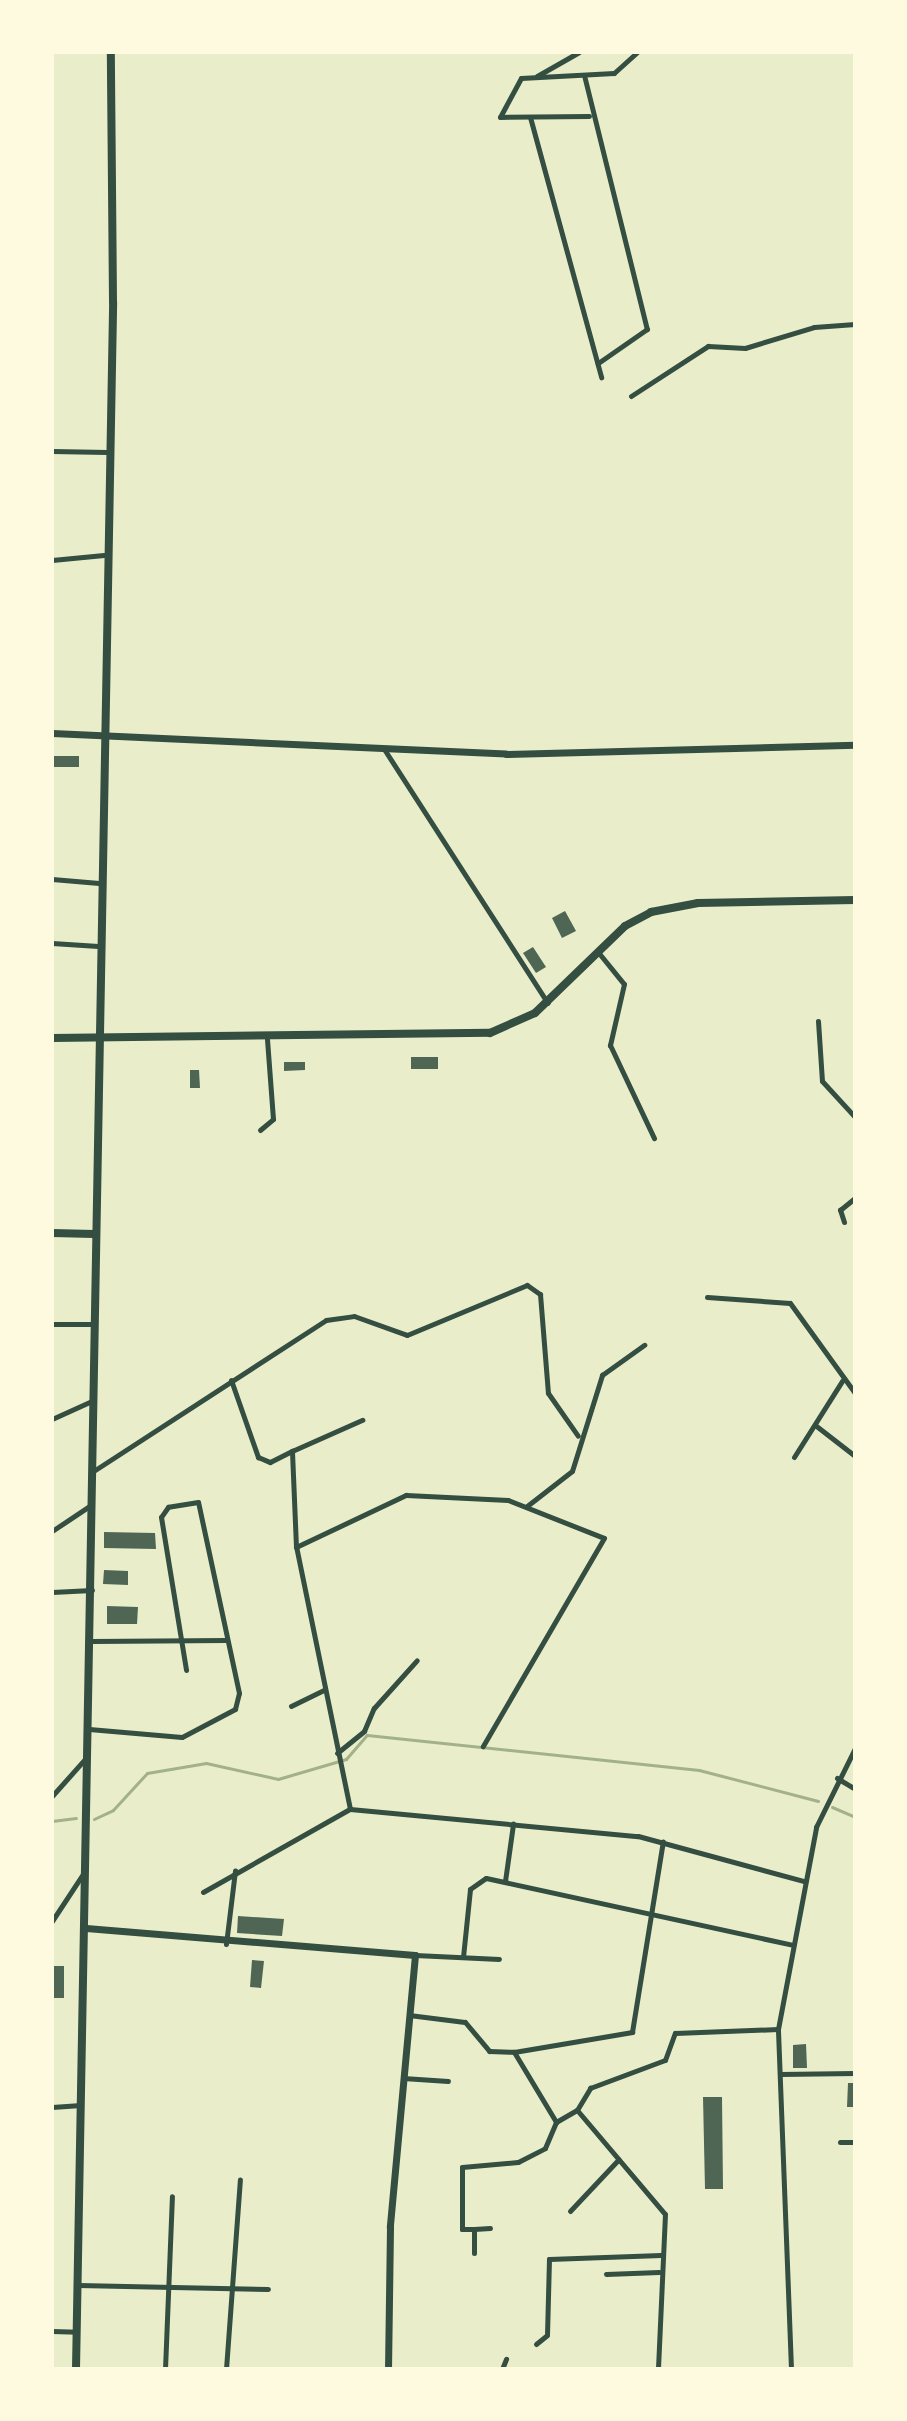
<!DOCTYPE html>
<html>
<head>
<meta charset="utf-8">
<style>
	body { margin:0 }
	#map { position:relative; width:907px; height:2421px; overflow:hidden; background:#e9edc9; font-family:"Work Sans",sans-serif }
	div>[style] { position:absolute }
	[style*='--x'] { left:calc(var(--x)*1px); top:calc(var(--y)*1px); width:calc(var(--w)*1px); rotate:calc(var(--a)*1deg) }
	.stream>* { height:3px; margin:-1.5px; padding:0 1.5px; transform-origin:1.5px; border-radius:1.5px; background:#a3b18a }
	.building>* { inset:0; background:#4f6655 }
	.minor>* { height:5px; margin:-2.5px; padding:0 2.5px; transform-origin:2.5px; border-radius:2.5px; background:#344e41 }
	.tertiary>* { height:7px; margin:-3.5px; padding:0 3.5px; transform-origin:3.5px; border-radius:3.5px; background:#344e41 }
	.secondary>* { height:8px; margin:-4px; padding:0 4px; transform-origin:4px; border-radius:4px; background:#344e41 }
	span { translate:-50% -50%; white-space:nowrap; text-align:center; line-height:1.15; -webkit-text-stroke:7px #fefae0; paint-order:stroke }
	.frame { position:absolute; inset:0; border:54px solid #fefae0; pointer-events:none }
</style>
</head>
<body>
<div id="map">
	<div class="stream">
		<div style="--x:832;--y:1807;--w:25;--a:23"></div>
		<div style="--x:94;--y:1819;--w:21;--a:-25"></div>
		<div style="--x:113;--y:1810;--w:50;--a:-47.4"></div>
		<div style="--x:147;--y:1773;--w:60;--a:-9.6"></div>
		<div style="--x:206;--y:1763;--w:74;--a:12.5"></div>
		<div style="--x:278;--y:1779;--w:71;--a:-16.4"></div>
		<div style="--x:346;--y:1759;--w:32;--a:-49"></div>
		<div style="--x:367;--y:1735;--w:334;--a:6"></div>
		<div style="--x:699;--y:1770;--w:123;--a:14.6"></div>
		<div style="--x:52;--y:1821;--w:24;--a:-7"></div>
	</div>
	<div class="building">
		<div style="clip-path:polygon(54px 756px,79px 756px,79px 767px,54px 767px)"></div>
		<div style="clip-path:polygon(565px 911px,576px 931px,562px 938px,552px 918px)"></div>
		<div style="clip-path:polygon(533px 947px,546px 967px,536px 973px,523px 953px)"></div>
		<div style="clip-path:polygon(411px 1057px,438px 1057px,438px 1069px,411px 1069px)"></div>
		<div style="clip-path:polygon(284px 1062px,305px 1062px,305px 1070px,284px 1071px)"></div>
		<div style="clip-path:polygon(190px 1070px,199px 1070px,200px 1088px,190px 1088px)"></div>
		<div style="clip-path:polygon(104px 1532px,155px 1533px,156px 1549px,104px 1548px)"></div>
		<div style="clip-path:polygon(104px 1570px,128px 1571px,128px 1585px,103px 1584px)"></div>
		<div style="clip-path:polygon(107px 1606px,138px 1607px,137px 1624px,107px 1624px)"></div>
		<div style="clip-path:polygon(238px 1916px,284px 1919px,282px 1936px,237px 1933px)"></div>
		<div style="clip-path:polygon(252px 1960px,264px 1961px,261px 1988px,250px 1987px)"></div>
		<div style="clip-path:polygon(52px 1966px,64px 1966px,64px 1998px,52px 1998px)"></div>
		<div style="clip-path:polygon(806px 2044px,807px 2068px,793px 2068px,793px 2045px)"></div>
		<div style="clip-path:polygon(848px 2083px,855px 2083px,855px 2107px,847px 2107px)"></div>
		<div style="clip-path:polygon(703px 2097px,722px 2097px,723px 2189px,705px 2189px)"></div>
	</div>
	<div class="minor">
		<div style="--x:584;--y:75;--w:262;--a:76.1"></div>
		<div style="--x:647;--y:329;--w:60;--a:145.2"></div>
		<div style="--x:537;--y:76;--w:48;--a:-29.7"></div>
		<div style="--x:589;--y:116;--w:89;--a:179.4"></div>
		<div style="--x:500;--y:117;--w:44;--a:-61.7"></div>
		<div style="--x:521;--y:78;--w:93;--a:-3.1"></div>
		<div style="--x:614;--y:73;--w:31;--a:-42"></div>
		<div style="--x:530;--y:117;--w:270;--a:74.7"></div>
		<div style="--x:631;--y:396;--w:92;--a:-33"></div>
		<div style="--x:708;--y:346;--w:37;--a:3"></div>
		<div style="--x:745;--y:348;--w:72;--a:-16.9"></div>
		<div style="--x:814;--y:327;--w:41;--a:-4.2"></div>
		<div style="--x:52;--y:451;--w:55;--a:1"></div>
		<div style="--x:52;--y:560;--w:52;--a:-5.5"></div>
		<div style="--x:384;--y:749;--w:302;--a:57.2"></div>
		<div style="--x:52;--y:879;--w:47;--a:4.9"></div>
		<div style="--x:52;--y:943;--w:46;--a:3.7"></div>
		<div style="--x:598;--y:952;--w:41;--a:50.9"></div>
		<div style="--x:624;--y:984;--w:63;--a:102.9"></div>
		<div style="--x:610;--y:1045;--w:103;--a:64.7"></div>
		<div style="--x:818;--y:1021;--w:60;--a:86.2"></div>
		<div style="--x:822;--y:1081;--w:49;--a:47.5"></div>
		<div style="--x:260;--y:1130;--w:17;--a:-40"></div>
		<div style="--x:273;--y:1119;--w:80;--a:-94.3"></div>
		<div style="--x:844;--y:1222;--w:13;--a:-108"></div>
		<div style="--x:840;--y:1210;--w:19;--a:-39"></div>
		<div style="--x:707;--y:1297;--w:83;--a:4.1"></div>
		<div style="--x:790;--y:1303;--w:111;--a:54.2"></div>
		<div style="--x:52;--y:1324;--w:41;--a:0"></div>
		<div style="--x:231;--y:1380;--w:82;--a:70.7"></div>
		<div style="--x:258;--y:1457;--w:13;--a:23"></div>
		<div style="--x:270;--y:1462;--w:25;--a:-27"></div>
		<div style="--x:52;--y:1419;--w:46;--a:-24.3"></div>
		<div style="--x:815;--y:1425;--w:51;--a:37.8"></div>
		<div style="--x:794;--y:1457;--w:90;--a:-57.7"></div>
		<div style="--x:95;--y:1470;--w:275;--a:-33"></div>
		<div style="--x:326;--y:1320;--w:28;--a:-8"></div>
		<div style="--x:354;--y:1316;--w:56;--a:19.7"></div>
		<div style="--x:407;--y:1335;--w:130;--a:-22.6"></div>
		<div style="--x:527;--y:1285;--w:16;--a:35"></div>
		<div style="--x:540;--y:1294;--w:99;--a:85.4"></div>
		<div style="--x:548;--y:1393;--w:52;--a:55.1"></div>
		<div style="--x:527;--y:1506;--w:57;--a:-37.9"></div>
		<div style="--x:572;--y:1471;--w:101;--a:-72.6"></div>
		<div style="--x:602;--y:1375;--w:52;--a:-35.5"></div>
		<div style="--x:52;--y:1531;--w:47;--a:-33.7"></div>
		<div style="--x:296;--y:1547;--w:122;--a:-25.3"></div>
		<div style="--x:406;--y:1495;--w:102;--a:2.8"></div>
		<div style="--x:508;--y:1500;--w:103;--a:21.6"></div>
		<div style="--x:604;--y:1538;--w:241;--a:120.2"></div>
		<div style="--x:52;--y:1592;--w:40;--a:-2.9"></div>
		<div style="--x:92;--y:1641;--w:134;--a:-0.4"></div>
		<div style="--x:291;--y:1706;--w:37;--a:-26"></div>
		<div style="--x:89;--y:1729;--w:93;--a:4.9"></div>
		<div style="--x:182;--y:1737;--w:60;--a:-27.8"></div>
		<div style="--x:235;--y:1709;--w:16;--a:-76"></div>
		<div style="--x:239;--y:1693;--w:195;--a:-102.1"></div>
		<div style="--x:198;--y:1502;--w:30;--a:171"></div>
		<div style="--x:168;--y:1507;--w:12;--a:125"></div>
		<div style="--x:161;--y:1517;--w:155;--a:80.7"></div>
		<div style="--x:337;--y:1753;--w:35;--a:-39"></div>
		<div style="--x:364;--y:1731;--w:25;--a:-67"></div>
		<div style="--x:374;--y:1708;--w:64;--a:-48.1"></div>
		<div style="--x:837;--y:1778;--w:21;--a:31"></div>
		<div style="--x:52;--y:1796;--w:50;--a:-48.3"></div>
		<div style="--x:350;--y:1809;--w:268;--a:-101.6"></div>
		<div style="--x:296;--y:1547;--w:96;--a:-92.4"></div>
		<div style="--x:292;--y:1451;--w:77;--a:-23.9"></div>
		<div style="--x:505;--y:1881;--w:58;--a:-82"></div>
		<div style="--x:203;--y:1892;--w:169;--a:-29.5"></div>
		<div style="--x:350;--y:1809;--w:289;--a:5.4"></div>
		<div style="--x:638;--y:1836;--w:172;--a:15.2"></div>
		<div style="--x:52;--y:1921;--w:56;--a:-56.6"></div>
		<div style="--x:226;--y:1944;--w:74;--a:-83"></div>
		<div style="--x:415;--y:1955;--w:84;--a:2.7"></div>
		<div style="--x:463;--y:1957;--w:68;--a:-84.1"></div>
		<div style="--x:470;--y:1889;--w:19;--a:-35"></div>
		<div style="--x:486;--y:1878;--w:314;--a:12.3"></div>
		<div style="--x:409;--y:2015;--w:56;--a:7.1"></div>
		<div style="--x:465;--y:2022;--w:38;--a:50"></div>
		<div style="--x:489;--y:2051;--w:25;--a:2"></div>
		<div style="--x:514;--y:2052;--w:82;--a:59"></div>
		<div style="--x:514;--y:2052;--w:120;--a:-9.6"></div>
		<div style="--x:632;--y:2032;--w:193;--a:-80.8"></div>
		<div style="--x:780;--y:2074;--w:75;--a:-0.8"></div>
		<div style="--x:403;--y:2078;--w:45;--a:3.8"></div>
		<div style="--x:52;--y:2107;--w:29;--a:-4"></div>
		<div style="--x:577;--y:2110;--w:136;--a:49.8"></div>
		<div style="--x:665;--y:2214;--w:155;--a:92.6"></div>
		<div style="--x:840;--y:2142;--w:15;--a:0"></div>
		<div style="--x:570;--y:2211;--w:71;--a:-46.7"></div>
		<div style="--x:474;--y:2229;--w:16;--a:-4"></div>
		<div style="--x:474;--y:2253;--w:24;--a:-90"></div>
		<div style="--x:474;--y:2229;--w:12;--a:180"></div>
		<div style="--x:462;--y:2229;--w:62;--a:-90"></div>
		<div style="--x:462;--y:2167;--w:56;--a:-5.1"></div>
		<div style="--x:518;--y:2162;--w:30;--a:-27"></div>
		<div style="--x:545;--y:2148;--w:28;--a:-67"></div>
		<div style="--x:556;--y:2122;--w:24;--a:-30"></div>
		<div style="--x:577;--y:2110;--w:26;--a:-59"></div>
		<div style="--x:590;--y:2088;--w:80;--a:-20.5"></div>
		<div style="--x:665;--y:2060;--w:29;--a:-70"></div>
		<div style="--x:675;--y:2033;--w:103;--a:-2.2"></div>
		<div style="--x:606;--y:2274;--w:53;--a:-2.2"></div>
		<div style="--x:78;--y:2285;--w:190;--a:1.2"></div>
		<div style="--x:52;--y:2331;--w:25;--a:2"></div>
		<div style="--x:536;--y:2344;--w:14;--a:-39"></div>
		<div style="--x:547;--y:2335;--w:76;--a:-88.5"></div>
		<div style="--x:549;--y:2259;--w:112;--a:-2"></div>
		<div style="--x:165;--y:2369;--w:173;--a:-87.7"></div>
		<div style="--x:226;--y:2369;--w:190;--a:-85.8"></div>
		<div style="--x:502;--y:2369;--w:11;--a:-68"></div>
		<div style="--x:791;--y:2369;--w:340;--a:-92.2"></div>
		<div style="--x:778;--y:2029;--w:206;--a:-79.3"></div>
		<div style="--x:816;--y:1827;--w:88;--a:-63.7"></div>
	</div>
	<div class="tertiary">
		<div style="--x:52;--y:733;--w:454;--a:2.6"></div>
		<div style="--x:506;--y:754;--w:349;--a:-1.5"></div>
		<div style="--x:86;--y:1928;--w:330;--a:4.7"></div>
		<div style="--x:415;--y:1955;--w:273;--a:95.3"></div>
		<div style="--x:390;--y:2227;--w:142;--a:90.8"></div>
	</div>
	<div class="secondary">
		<div style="--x:52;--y:1038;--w:438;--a:-0.7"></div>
		<div style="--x:490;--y:1033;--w:49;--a:-24"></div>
		<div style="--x:535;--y:1013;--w:125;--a:-44"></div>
		<div style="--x:625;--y:926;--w:30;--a:-28"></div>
		<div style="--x:651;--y:912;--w:48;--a:-10.8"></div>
		<div style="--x:698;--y:903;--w:157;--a:-1.1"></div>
		<div style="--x:52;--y:1233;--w:42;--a:1.4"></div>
		<div style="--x:76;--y:2369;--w:2067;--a:-88.97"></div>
		<div style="--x:113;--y:302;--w:250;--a:-90.5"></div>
	</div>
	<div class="frame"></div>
</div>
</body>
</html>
